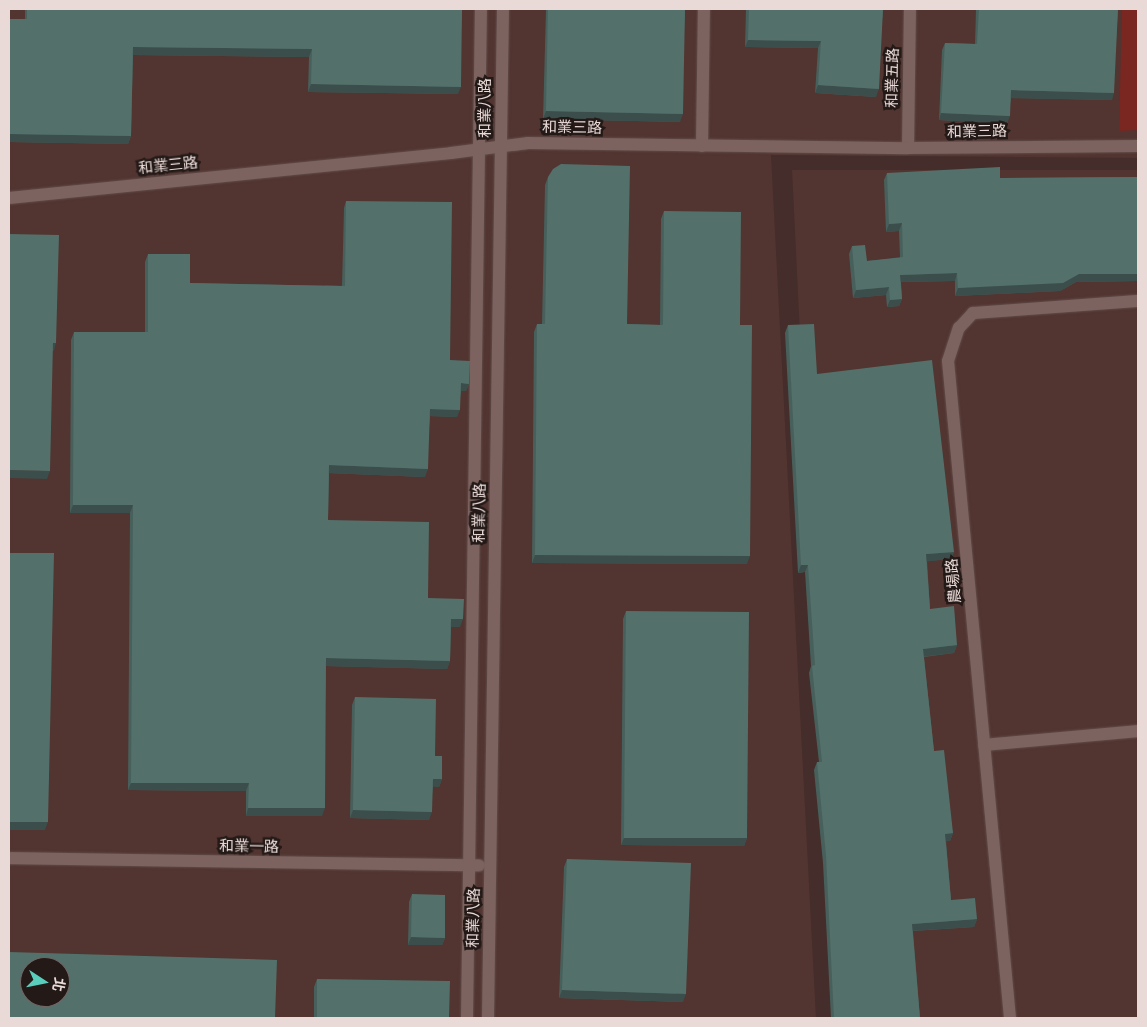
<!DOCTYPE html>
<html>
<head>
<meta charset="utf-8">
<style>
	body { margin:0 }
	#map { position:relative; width:1147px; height:1027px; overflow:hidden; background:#442d2a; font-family:Montserrat,"Noto Sans TC",sans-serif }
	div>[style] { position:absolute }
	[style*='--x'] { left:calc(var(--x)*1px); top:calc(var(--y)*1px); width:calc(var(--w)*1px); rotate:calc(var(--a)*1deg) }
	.built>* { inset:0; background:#523430 }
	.green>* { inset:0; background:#792720 }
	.roads { filter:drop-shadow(0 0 1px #5f4c49) drop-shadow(0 0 1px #5f4c49) }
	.street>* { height:12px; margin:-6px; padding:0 6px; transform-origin:6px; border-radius:6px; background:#7d635f }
	.wall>* { inset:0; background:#48605c }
	.shaded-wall>* { inset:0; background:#3b4e4b }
	.building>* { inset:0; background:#54706b }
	span { translate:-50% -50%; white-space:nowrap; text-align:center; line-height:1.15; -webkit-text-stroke:5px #231917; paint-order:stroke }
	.street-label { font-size:15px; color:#e9dad7 }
	.frame { position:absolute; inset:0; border:10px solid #e9dad7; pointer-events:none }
	.north { position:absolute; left:20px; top:957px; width:50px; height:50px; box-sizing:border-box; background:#231917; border:1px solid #726664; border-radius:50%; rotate:101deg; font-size:14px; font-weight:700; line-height:20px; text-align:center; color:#e9dad7 }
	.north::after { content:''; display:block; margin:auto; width:18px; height:22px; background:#5acebd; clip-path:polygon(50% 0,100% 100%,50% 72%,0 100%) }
</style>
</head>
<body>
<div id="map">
	<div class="built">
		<div style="clip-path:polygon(evenodd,9px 9px,1138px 9px,1138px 158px,771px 155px,816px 1018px,9px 1018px,9px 9px,30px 967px,60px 967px,60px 997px,30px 997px,30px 967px)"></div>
		<div style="clip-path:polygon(792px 170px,1138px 170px,1138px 1018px,833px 1018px)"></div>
	</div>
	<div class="green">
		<div style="clip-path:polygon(1122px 9px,1138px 9px,1138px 130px,1119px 131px)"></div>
	</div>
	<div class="roads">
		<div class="street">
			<div style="--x:702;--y:146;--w:137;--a:-89.2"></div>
			<div style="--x:908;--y:148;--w:139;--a:-89.2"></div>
			<div style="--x:9;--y:198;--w:444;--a:-5.8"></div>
			<div style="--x:451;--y:153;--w:78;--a:-7.4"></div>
			<div style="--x:528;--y:143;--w:380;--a:0.8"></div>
			<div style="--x:908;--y:148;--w:230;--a:-0.5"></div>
			<div style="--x:984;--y:745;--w:155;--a:-5.2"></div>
			<div style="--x:9;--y:858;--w:470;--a:0.9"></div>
			<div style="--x:467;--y:1018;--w:1009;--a:-89.21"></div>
			<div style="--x:488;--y:1018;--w:1009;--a:-89.15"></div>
			<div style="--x:1010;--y:1018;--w:660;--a:-95.39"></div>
			<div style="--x:948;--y:361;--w:35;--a:-72"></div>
			<div style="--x:959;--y:328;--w:21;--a:-47"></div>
			<div style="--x:973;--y:313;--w:165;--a:-4.2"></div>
		</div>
	</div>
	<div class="wall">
		<div style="clip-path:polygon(25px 9px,462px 9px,458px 94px,308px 92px,309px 57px,133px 55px,131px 136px,128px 144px,9px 142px,9px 19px,25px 19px)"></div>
		<div style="clip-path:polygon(546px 9px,685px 9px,680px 122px,543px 119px)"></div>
		<div style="clip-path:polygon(746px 9px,883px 9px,876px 97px,815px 93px,818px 48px,745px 47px)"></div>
		<div style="clip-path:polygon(976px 9px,1118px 9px,1112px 100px,1011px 98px,1007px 124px,939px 120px,942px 50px,945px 43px,975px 44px)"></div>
		<div style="clip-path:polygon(887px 173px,1000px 178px,1138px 177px,1138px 281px,1076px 282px,1060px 291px,955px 296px,955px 281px,901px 282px,902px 299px,899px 306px,887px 307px,886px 295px,853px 298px,849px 254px,852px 246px,867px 261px,900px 258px,899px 231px,886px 232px,884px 180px)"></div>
		<div style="clip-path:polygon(548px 177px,627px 324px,660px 325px,661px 219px,664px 211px,740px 325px,747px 564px,532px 563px,534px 332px,537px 324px,542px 324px,545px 185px)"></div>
		<div style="clip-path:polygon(346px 201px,450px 360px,469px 384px,466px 391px,461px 391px,457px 417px,430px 416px,425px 477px,329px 473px,328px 520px,428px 598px,460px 627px,451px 627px,450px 661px,447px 669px,326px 666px,322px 816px,246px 816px,246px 791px,128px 790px,130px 513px,70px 513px,71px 340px,74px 332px,145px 332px,145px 262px,148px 254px,190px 283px,342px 286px,344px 208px)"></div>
		<div style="clip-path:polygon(788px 325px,817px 374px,954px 552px,951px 559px,927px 561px,930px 609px,957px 645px,954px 653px,924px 657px,934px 751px,953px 833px,950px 841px,946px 841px,951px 900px,977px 919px,974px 927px,913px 931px,920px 1018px,831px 1018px,823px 863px,814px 770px,817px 762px,819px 762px,809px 673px,811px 666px,805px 572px,798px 573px,785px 333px)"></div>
		<div style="clip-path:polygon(626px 611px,747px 838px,744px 846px,621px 845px,623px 619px)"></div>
		<div style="clip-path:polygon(355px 697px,435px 756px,442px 779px,439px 787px,433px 786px,429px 820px,350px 818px,352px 705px)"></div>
		<div style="clip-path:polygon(567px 859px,683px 1002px,559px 998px,564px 867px)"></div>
		<div style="clip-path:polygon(412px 894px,445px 938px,442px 945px,408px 945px,409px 902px)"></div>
		<div style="clip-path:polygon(317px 979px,449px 1018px,314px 1018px,314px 987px)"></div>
	</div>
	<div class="shaded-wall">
		<div style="clip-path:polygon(748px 40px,821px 41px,818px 48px,745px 47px)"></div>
		<div style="clip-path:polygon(133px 47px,312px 49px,309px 57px,130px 55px)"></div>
		<div style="clip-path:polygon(311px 84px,461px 87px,458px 94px,308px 92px)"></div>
		<div style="clip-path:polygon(818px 85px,879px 89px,876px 97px,815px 93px)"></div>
		<div style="clip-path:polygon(1011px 90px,1114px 93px,1112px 100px,1008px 98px)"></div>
		<div style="clip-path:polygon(546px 111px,683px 114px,680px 122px,543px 119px)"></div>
		<div style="clip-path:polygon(941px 113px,1010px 116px,1007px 124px,939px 120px)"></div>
		<div style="clip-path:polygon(9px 134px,131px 136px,128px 144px,9px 142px)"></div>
		<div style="clip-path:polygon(902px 223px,899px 231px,886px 232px,889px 224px)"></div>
		<div style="clip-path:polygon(957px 273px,955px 281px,898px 282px,900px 275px)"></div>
		<div style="clip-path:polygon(1079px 274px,1138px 274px,1138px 281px,1076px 282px,1060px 291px,955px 296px,958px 288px)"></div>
		<div style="clip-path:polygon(889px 287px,886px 295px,853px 298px,856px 290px)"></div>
		<div style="clip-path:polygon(902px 299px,899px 306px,887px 307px,890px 300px)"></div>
		<div style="clip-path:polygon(53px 343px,56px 343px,54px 351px,50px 350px)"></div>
		<div style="clip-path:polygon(461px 383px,469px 384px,466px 391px,458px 391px)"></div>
		<div style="clip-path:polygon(430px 409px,460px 410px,457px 417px,427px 416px)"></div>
		<div style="clip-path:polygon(329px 465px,428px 469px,425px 477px,326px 473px)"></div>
		<div style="clip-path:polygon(9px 470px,50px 471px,47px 479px,9px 478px)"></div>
		<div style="clip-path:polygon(73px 505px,133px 505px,130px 513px,70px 513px)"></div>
		<div style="clip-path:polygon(954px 552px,951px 559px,923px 562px,926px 554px)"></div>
		<div style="clip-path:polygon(535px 555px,750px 556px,747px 564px,532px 563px)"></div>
		<div style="clip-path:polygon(801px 565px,808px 565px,805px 572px,798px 573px)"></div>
		<div style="clip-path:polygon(451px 619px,463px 619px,460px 627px,448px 627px)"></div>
		<div style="clip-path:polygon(957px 645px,954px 653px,920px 657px,923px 649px)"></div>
		<div style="clip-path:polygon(326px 658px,450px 661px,447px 669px,323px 666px)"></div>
		<div style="clip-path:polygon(433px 779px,442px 779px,439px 787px,430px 786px)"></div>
		<div style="clip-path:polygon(131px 783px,249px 783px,246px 791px,128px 790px)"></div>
		<div style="clip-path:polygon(248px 808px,325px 808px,322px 816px,246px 816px)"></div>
		<div style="clip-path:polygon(353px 810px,432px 812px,429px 820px,350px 818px)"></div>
		<div style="clip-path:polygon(9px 822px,48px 822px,45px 830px,9px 830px)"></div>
		<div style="clip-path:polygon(953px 833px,950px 841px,942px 842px,945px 834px)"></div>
		<div style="clip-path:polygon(624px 838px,747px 838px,744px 846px,621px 845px)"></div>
		<div style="clip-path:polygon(977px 919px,974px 927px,910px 931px,912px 924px)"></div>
		<div style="clip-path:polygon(411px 937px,445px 938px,442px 945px,408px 945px)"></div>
		<div style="clip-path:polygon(562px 990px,686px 994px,683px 1002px,559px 998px)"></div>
	</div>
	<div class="building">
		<div style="clip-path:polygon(27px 9px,462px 9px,461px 87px,311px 84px,312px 49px,133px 47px,131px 136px,9px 134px,9px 19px,27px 19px)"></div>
		<div style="clip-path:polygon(548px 9px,685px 9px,683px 114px,546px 111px)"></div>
		<div style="clip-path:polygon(749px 9px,883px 9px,879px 89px,818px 85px,821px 41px,748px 40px)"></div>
		<div style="clip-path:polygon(979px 9px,1118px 9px,1114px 93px,1011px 90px,1010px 116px,941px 113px,945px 43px,977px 44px)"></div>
		<div style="clip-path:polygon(561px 164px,630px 166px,627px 324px,663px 325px,664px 211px,741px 212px,740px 325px,752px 325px,750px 556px,535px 555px,537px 324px,545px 324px,548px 177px,553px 169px)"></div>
		<div style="clip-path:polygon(1000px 167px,1000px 178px,1138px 177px,1138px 274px,1079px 274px,1063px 283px,958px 288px,957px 273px,900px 275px,902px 299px,890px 300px,889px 287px,856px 290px,852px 246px,865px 245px,867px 261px,903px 257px,902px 223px,889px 224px,887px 173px)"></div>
		<div style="clip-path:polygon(346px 201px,452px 202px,450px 360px,470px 361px,469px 384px,461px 383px,460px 410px,430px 409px,428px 469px,329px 465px,328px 520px,429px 522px,428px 598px,464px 599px,463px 619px,451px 619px,450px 661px,326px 658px,325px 808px,248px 808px,249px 783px,131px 783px,133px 505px,73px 505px,74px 332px,148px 332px,148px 254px,190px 254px,190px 283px,345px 286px)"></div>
		<div style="clip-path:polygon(9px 234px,59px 235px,56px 343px,53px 343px,50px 471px,9px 470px)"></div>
		<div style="clip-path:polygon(814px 324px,817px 374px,932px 360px,954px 552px,926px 554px,930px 609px,954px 606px,957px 645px,923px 649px,934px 751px,944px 750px,953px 833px,945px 834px,951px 900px,975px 898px,977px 919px,912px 924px,920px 1018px,834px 1018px,826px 855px,817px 762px,822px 762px,812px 666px,815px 665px,808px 565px,801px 565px,788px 325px)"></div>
		<div style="clip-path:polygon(9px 553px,54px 553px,48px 822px,9px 822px)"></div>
		<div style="clip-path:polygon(626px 611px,749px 612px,747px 838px,624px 838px)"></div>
		<div style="clip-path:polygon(355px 697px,436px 699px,435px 756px,442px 756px,442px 779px,433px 779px,432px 812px,353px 810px)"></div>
		<div style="clip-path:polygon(567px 859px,691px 863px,686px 994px,562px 990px)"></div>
		<div style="clip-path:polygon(412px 894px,445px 895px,445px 938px,411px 937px)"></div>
		<div style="clip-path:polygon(evenodd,9px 952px,277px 960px,275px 1018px,9px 1018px,9px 952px,30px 967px,60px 967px,60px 997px,30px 997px,30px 967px)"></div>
		<div style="clip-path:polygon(317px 979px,450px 981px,449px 1018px,317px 1018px)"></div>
	</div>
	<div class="street-label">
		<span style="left:892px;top:78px;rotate:-89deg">和業五路</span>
		<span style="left:485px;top:108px;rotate:-90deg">和業八路</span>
		<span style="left:572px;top:127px;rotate:1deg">和業三路</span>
		<span style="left:977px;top:131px;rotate:-1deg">和業三路</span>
		<span style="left:168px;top:165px;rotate:-6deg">和業三路</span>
		<span style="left:479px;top:513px;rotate:-89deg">和業八路</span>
		<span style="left:953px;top:581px;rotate:-95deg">農場路</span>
		<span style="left:249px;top:846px;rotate:1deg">和業一路</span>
		<span style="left:473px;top:918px;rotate:-89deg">和業八路</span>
	</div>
	<div class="frame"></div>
	<div class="north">北</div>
</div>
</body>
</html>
